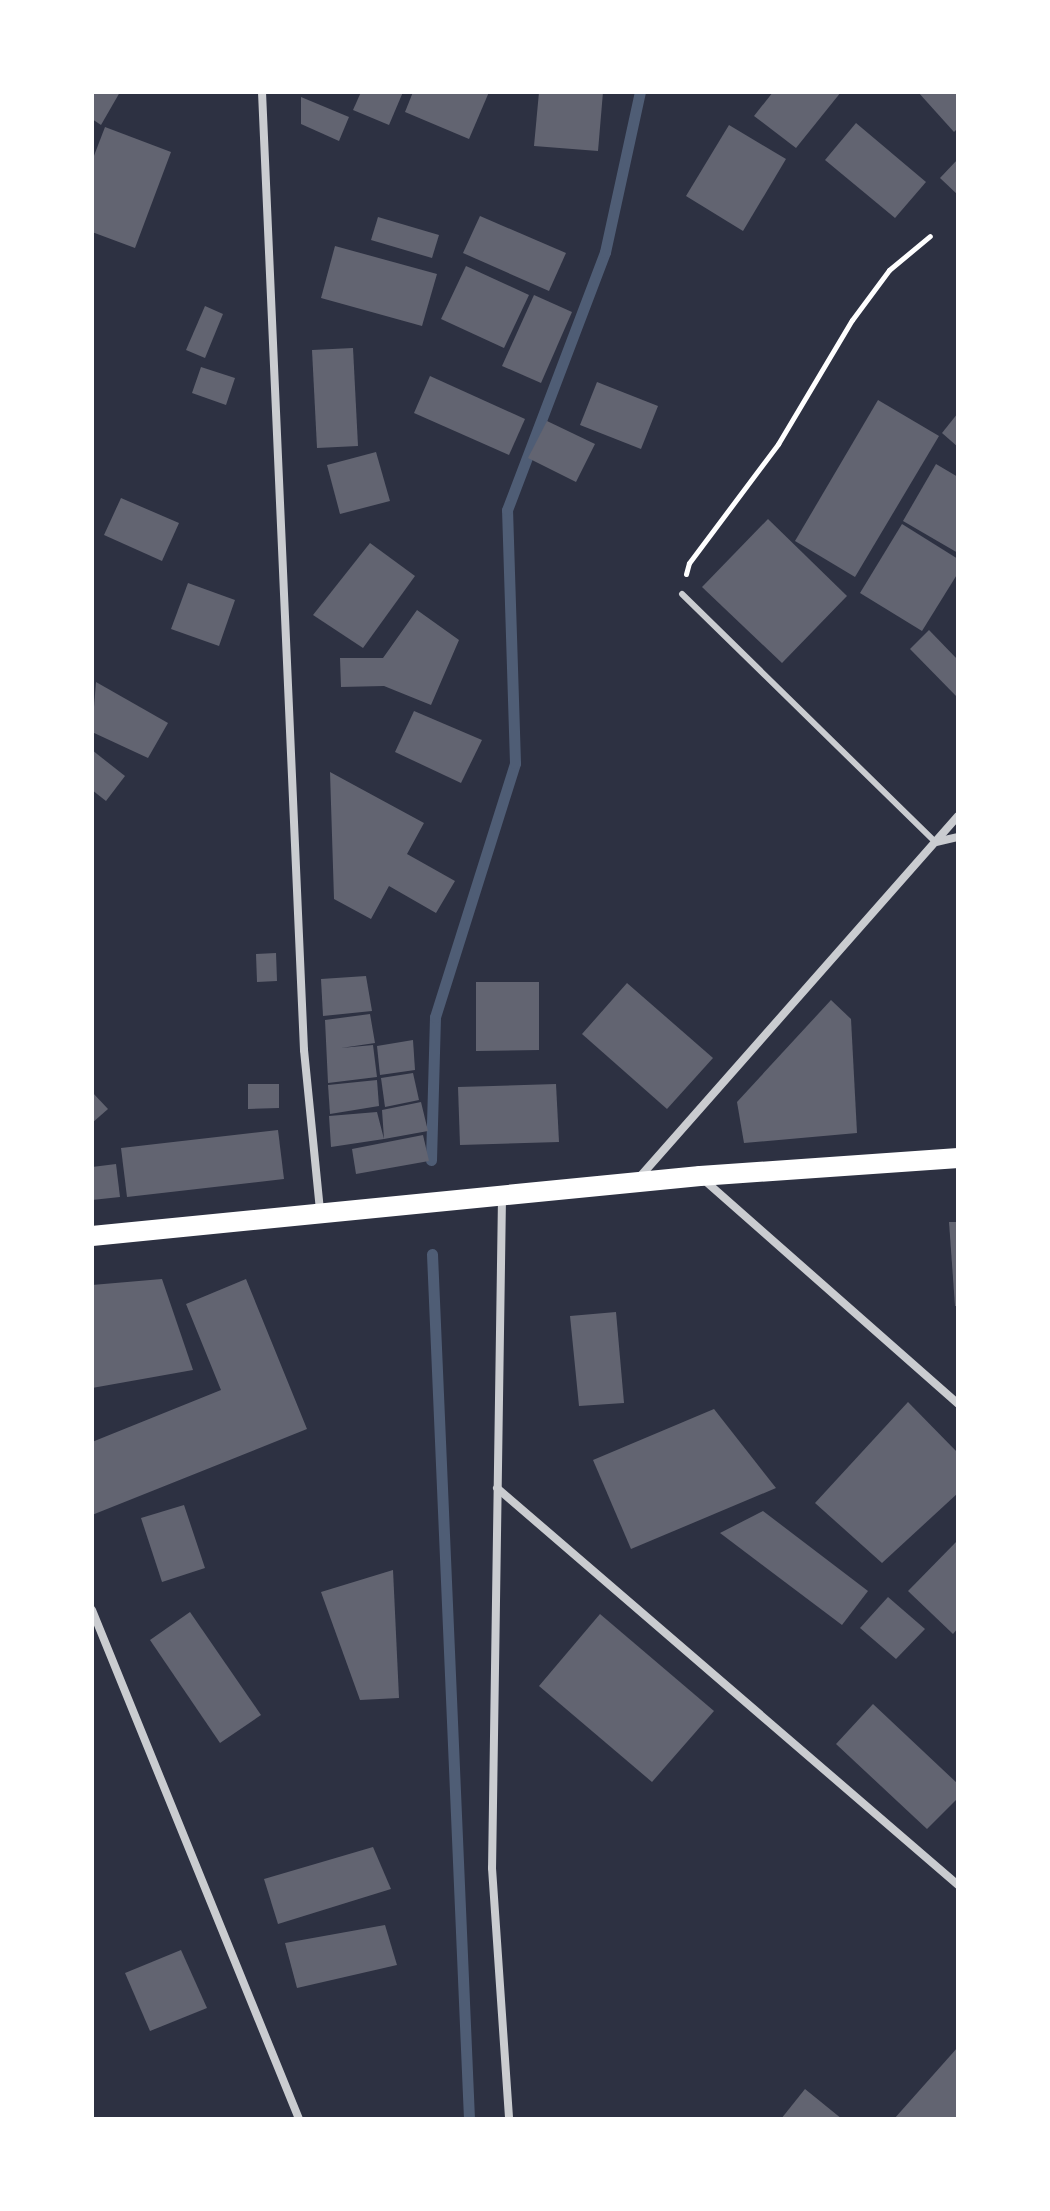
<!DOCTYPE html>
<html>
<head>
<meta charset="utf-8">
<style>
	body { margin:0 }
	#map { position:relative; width:1050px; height:2211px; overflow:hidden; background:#2d3142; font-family:"DejaVu Sans",sans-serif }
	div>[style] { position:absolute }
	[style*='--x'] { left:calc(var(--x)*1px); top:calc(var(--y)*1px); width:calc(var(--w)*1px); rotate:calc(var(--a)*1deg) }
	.stream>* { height:11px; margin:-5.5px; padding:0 5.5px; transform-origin:5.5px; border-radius:5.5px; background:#4f5d75 }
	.building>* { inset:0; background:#626471 }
	.path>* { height:5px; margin:-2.5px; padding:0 2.5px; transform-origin:2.5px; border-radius:2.5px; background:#fff }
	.service>* { height:6px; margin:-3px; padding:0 3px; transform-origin:3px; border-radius:3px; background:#caccd0 }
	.minor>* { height:8px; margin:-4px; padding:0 4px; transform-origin:4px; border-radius:4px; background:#caccd0 }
	.primary>* { height:20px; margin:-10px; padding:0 10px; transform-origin:10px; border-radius:10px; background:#fff }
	span { translate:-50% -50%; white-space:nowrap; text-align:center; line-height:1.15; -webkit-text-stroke:8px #fff; paint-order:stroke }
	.frame { position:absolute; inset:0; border:94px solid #fff; pointer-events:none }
</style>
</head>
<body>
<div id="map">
	<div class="stream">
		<div style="--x:431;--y:1160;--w:143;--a:-88.4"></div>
		<div style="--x:435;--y:1017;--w:266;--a:-72.5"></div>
		<div style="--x:515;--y:763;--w:253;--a:-91.8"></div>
		<div style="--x:507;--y:510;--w:276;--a:-69.2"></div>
		<div style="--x:605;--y:252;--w:164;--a:-77.7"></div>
		<div style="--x:432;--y:1254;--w:866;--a:87.55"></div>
	</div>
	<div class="building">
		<div style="clip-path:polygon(92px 92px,120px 92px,101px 125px,92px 119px)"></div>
		<div style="clip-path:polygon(361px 92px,403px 92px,389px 125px,353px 110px)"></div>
		<div style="clip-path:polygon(413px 92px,489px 92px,469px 139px,405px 112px)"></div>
		<div style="clip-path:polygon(539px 92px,603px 92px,598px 151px,534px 146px)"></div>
		<div style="clip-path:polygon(773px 92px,841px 92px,796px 148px,754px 116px)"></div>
		<div style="clip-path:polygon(918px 92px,958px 92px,958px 128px,954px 132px)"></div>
		<div style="clip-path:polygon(301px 97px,349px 117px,339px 141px,301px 124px)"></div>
		<div style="clip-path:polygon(856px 123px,926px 182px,895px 218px,825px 160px)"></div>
		<div style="clip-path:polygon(729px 125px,786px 159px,743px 231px,686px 196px)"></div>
		<div style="clip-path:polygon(105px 127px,171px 152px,135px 248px,92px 232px,92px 161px)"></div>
		<div style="clip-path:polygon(958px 159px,958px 195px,940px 178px)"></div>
		<div style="clip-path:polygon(480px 216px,566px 253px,549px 291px,463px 253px)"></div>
		<div style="clip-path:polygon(378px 217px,439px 235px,432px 258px,371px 240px)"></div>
		<div style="clip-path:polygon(335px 246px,437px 274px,422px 326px,321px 298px)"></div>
		<div style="clip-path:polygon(466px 266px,529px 295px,504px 348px,441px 319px)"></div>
		<div style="clip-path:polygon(534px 295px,572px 312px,541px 383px,502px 366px)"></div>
		<div style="clip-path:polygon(205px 306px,223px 314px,205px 358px,186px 350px)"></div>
		<div style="clip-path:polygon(353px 348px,358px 446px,317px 448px,312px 350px)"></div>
		<div style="clip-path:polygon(201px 367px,235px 378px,226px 405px,192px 393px)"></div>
		<div style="clip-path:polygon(430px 376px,525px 419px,509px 455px,414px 413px)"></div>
		<div style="clip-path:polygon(597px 382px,658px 406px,641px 449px,580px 425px)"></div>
		<div style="clip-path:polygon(878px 400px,939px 436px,855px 577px,795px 541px)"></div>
		<div style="clip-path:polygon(958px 413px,958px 447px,942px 433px)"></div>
		<div style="clip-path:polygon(547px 421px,595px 444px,576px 482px,528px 458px)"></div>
		<div style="clip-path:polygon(376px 452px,390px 501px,340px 514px,327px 465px)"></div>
		<div style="clip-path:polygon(936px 464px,958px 477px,958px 553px,903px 521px)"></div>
		<div style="clip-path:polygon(121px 498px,179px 523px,162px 561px,104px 535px)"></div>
		<div style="clip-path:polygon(768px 519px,847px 596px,782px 663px,702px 587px)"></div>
		<div style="clip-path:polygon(902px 524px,958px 559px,958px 573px,922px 631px,860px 593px)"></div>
		<div style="clip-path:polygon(370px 543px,415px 576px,363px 648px,313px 615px)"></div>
		<div style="clip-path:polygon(188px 583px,235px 600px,219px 646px,171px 629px)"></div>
		<div style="clip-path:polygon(417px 610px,459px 640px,431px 705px,384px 686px,341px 687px,340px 658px,383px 658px)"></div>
		<div style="clip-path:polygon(929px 630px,958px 660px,958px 698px,910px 649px)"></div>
		<div style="clip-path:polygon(96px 682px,168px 723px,148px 758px,92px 732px)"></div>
		<div style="clip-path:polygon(414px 711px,482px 740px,461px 783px,395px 752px)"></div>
		<div style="clip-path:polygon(92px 750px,125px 776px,106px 801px,92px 790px)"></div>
		<div style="clip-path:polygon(330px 772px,424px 823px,407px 854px,455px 881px,436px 913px,389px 886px,371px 919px,334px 899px)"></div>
		<div style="clip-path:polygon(276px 953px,277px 981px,257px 982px,256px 954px)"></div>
		<div style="clip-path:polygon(366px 976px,372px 1011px,323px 1016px,321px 979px)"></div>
		<div style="clip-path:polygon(476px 982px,539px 982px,539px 1050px,476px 1051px)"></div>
		<div style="clip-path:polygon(627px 983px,713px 1058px,667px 1109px,582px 1034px)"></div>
		<div style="clip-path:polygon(831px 1000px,851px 1019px,857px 1133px,744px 1143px,737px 1102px)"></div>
		<div style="clip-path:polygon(370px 1014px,375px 1043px,341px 1048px,373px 1045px,377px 1077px,328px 1083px,325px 1020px)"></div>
		<div style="clip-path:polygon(413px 1040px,415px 1070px,380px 1075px,377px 1046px)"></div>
		<div style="clip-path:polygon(413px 1073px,419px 1100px,385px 1107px,381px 1078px)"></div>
		<div style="clip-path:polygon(377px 1080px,379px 1106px,330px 1114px,328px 1085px)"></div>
		<div style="clip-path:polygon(248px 1084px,279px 1084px,279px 1108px,248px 1109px)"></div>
		<div style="clip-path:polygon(556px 1084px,559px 1142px,460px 1145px,458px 1087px)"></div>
		<div style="clip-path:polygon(92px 1092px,108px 1109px,92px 1123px)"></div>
		<div style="clip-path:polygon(421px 1102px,428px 1131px,384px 1139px,331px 1147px,329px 1116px,377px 1112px,384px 1139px,382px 1110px)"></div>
		<div style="clip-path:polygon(278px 1130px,284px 1179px,127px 1197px,121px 1148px)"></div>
		<div style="clip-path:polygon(423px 1135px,429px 1161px,356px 1174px,352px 1149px)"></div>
		<div style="clip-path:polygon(116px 1164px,120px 1197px,92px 1200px,92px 1167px)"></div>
		<div style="clip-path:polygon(949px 1222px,958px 1222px,958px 1306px,955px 1306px)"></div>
		<div style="clip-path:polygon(162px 1279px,193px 1370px,92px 1388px,92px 1285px)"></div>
		<div style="clip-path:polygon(246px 1279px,307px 1429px,92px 1515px,92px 1442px,221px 1390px,186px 1304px)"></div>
		<div style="clip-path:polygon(616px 1312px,624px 1403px,579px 1406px,570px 1316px)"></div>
		<div style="clip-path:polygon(908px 1402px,958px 1453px,958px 1493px,882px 1563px,815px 1503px)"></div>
		<div style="clip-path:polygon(714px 1409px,776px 1488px,631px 1549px,593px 1460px)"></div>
		<div style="clip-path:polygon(184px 1505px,205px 1568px,162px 1582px,141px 1518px)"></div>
		<div style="clip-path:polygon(763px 1511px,868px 1591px,842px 1625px,720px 1533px)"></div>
		<div style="clip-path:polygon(958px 1540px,958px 1628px,953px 1634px,908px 1591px)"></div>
		<div style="clip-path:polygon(393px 1570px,399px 1698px,360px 1700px,321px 1592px)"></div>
		<div style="clip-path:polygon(888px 1597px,925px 1629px,896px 1659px,860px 1628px)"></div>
		<div style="clip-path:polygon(190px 1612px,261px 1715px,220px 1743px,150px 1640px)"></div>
		<div style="clip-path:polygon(600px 1614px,714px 1711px,652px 1782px,539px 1686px)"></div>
		<div style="clip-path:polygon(873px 1704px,958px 1784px,958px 1798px,927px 1829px,836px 1744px)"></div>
		<div style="clip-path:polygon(373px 1847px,391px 1889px,278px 1924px,264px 1879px)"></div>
		<div style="clip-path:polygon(385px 1925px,397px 1965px,297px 1988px,285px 1943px)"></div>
		<div style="clip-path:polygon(181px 1950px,207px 2008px,150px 2031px,125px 1973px)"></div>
		<div style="clip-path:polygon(958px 2047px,958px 2119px,894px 2119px)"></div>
		<div style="clip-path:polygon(805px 2089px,842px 2119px,781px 2119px)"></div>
	</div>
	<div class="path">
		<div style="--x:686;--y:574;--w:11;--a:-75"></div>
		<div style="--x:689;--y:563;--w:149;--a:-53.2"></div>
		<div style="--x:778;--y:444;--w:144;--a:-59.2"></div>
		<div style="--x:852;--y:320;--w:62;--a:-53.5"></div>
		<div style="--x:889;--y:270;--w:53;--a:-39.7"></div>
	</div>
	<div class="service">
		<div style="--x:682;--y:594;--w:354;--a:44.4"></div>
	</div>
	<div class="minor">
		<div style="--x:262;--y:92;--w:959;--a:87.49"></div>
		<div style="--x:304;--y:1050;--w:162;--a:84.3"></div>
		<div style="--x:936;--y:842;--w:23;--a:-13"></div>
		<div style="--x:638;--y:1179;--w:484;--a:-48.6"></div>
		<div style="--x:703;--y:1179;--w:340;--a:41.4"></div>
		<div style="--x:502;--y:1197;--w:671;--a:90.85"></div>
		<div style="--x:492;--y:1868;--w:252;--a:86.1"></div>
		<div style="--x:497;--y:1488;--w:608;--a:40.73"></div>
		<div style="--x:92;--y:1610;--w:549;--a:67.87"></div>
	</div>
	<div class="primary">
		<div style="--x:92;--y:1236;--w:611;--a:-5.64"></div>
		<div style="--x:700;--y:1176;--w:259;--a:-4"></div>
	</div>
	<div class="frame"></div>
</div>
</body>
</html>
